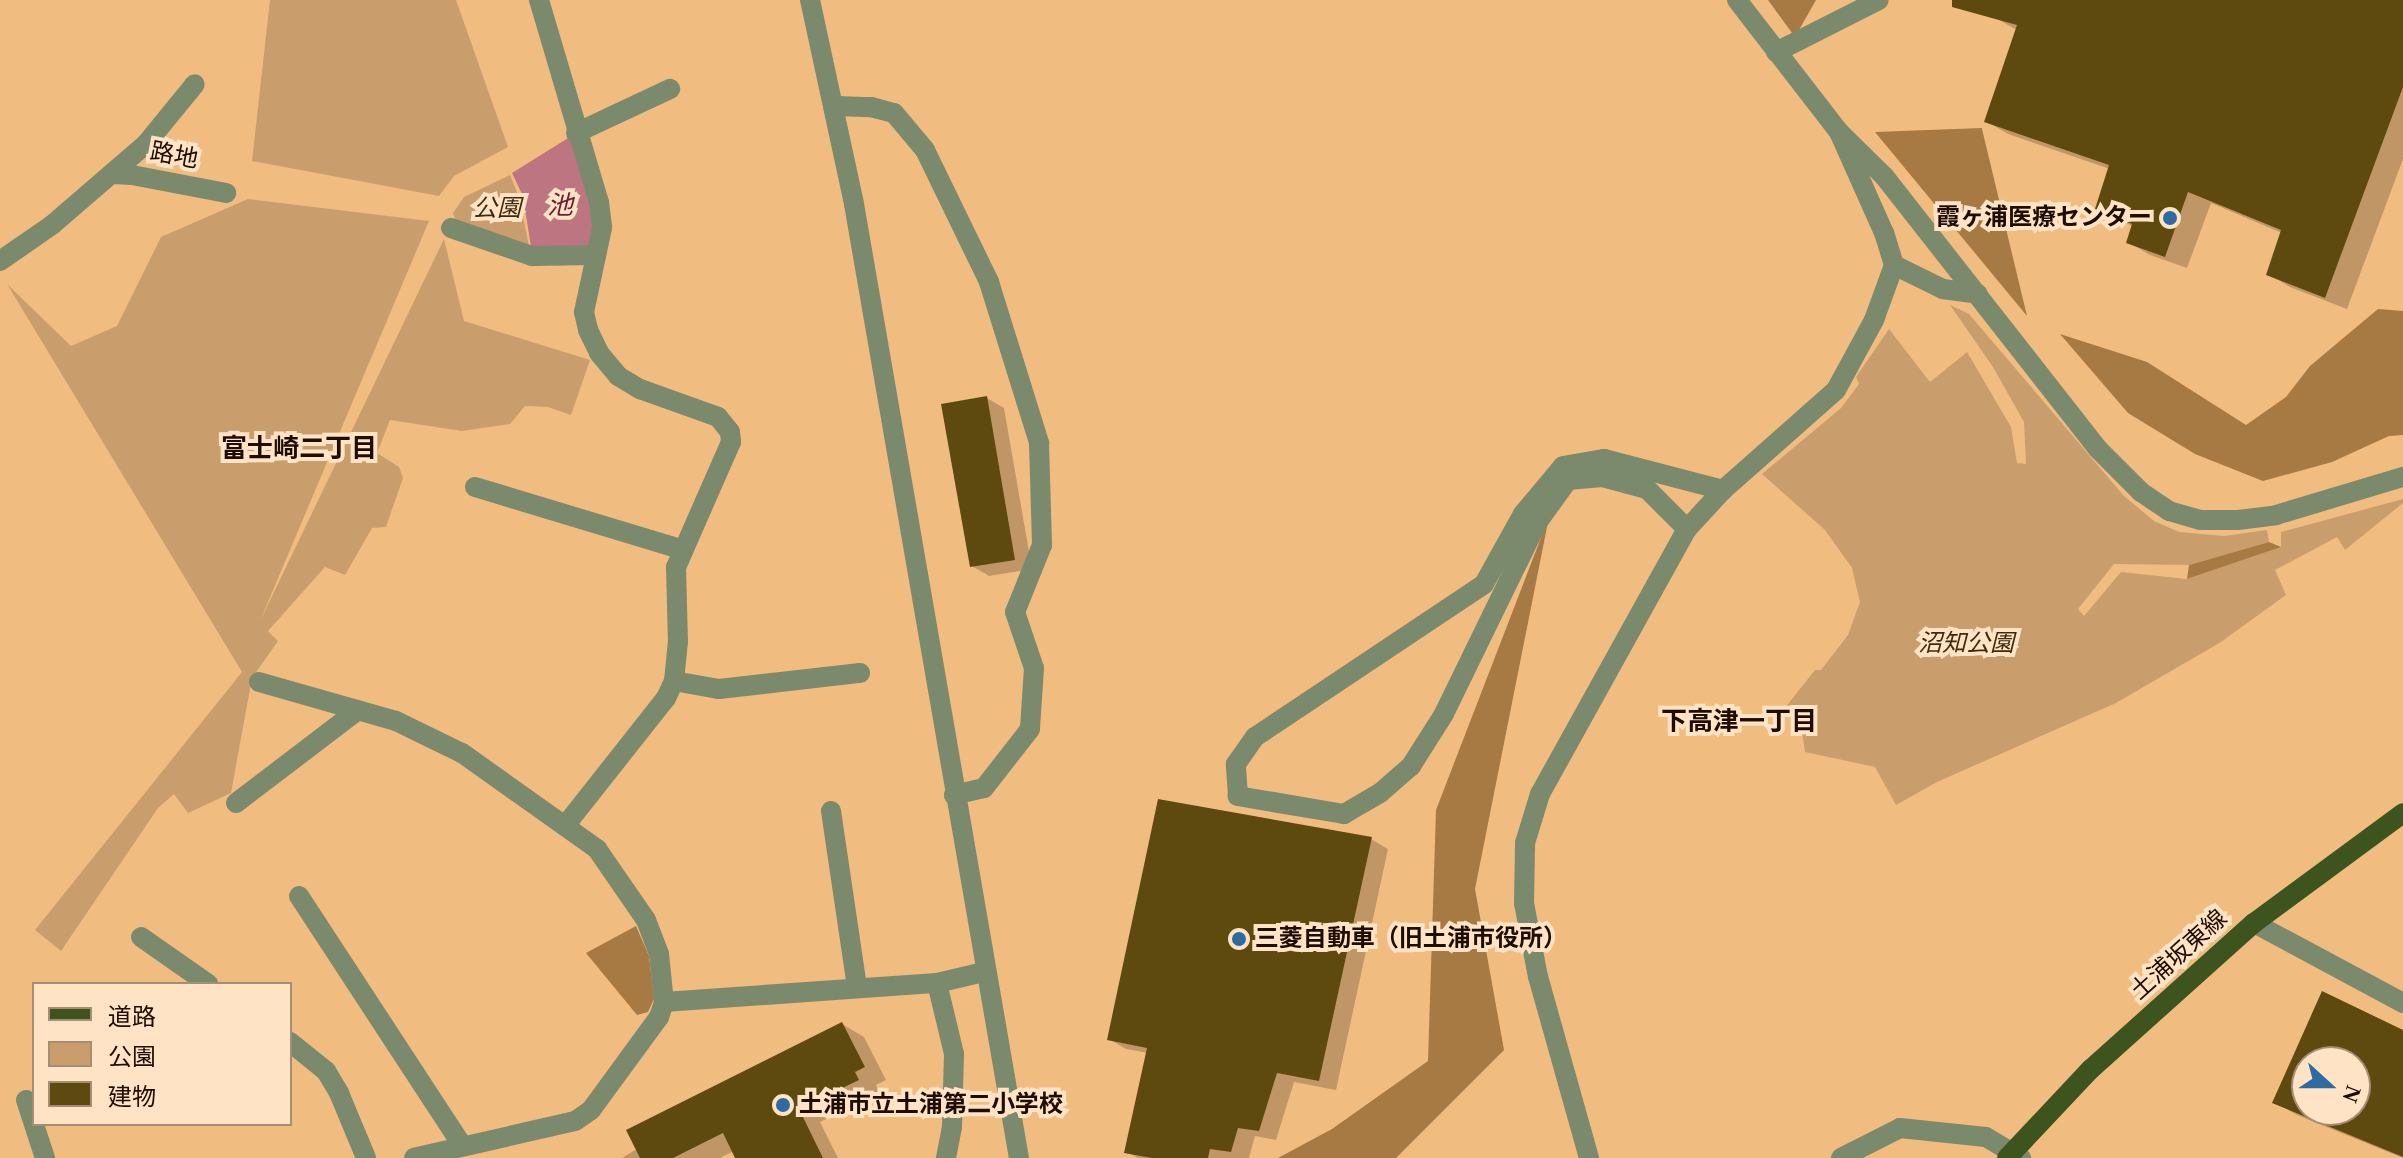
<!DOCTYPE html>
<html>
<head>
<meta charset="utf-8">
<style>
	body { margin:0 }
	#map { position:relative; width:2403px; height:1158px; overflow:hidden; background:#f1bc80; font-family:"Times New Roman","Noto Sans JP",serif }
	div>[style] { position:absolute }
	[style*='--x'] { left:calc(var(--x)*1px); top:calc(var(--y)*1px); width:calc(var(--w)*1px); rotate:calc(var(--a)*1deg) }
	.green>* { inset:0; background:#ca9e6c }
	.forest>* { inset:0; background:#a77943 }
	.water>* { inset:0; background:#bc7581 }
	.shadow>* { inset:0; background:#0003 }
	.building>* { inset:0; background:#5e4a0f }
	.minor>* { height:20px; margin:-10px; padding:0 10px; transform-origin:10px; border-radius:10px; background:#7b896d }
	.major>* { height:20px; margin:-10px; padding:0 10px; transform-origin:10px; border-radius:10px; background:#3e541f }
	.dots>* { width:22px; height:22px; translate:-50% -50%; box-sizing:border-box; border:4px solid #fee3c5; border-radius:50% }
	span { translate:-50% -50%; white-space:nowrap; text-align:center; line-height:1.15; -webkit-text-stroke:8px #fee3c5; paint-order:stroke }
	.street-label { font-size:24px; color:#1f0c00 }
	.park-label { font-size:24px; color:#3e2a11; font-style:italic }
	.poi-label { font-size:24px; color:#1f0c00; font-weight:700 }
	.right { translate:-100% -50%; text-align:right }
	.left { translate:0 -50%; text-align:left }
	.water-label { font-size:26px; color:#711a33; font-style:italic }
	.neighbourhood-label { font-size:26px; color:#1f0c00; font-weight:700 }
	.legend { position:absolute; left:32px; top:982px; width:260px; height:144px; box-sizing:border-box; background:#fee3c5; border:2px solid #a58d76; margin:0; padding:10px 14px; list-style:none; font-size:24px; color:#1f0c00 }
	.legend li { display:flex; align-items:center; gap:16px; height:40px }
	.legend b { width:40px; border:2px solid #a58d76 }
	.north { position:absolute; left:2291px; top:1046px; width:80px; height:80px; box-sizing:border-box; background:#fee3c5; border:2px solid #a58d76; border-radius:50%; rotate:111deg; font-size:22px; font-weight:700; line-height:32px; text-align:center; color:#1f0c00 }
	.north::after { content:''; display:block; margin:auto; width:28px; height:36px; background:#2d6ba2; clip-path:polygon(50% 0,100% 100%,50% 72%,0 100%) }
</style>
</head>
<body>
<div id="map">
	<div class="green">
		<div style="clip-path:polygon(270px 0,456px 0,508px 147px,454px 176px,439px 196px,252px 161px)"></div>
		<div style="clip-path:polygon(510px 175px,519px 197px,529px 246px,457px 223px,453px 213px,464px 197px)"></div>
		<div style="clip-path:polygon(248px 199px,429px 221px,260px 621px,444px 239px,464px 321px,590px 360px,571px 415px,548px 407px,525px 406px,510px 424px,462px 431px,390px 420px,377px 453px,399px 467px,403px 478px,386px 527px,372px 528px,345px 575px,325px 567px,268px 631px,278px 641px,252px 678px,231px 793px,188px 813px,174px 794px,158px 808px,61px 951px,35px 930px,242px 672px,7px 284px,71px 346px,117px 326px,161px 237px)"></div>
		<div style="clip-path:polygon(1950px 305px,1969px 314px,2124px 496px,2154px 521px,2179px 532px,2224px 536px,2267px 530px,2269px 542px,2189px 565px,2114px 564px,2078px 609px,2084px 616px,2121px 572px,2187px 579px,2281px 547px,2281px 532px,2403px 499px,2403px 503px,2345px 550px,2337px 537px,2275px 570px,2286px 595px,2221px 642px,2116px 703px,1937px 782px,1896px 805px,1875px 767px,1805px 752px,1800px 717px,1784px 709px,1815px 670px,1821px 670px,1848px 635px,1860px 602px,1852px 568px,1825px 530px,1762px 474px,1841px 408px,1859px 384px,1856px 377px,1889px 329px,1930px 382px,1967px 352px,2011px 427px,2017px 463px,2026px 464px,2024px 422px,1993px 367px)"></div>
	</div>
	<div class="forest">
		<div style="clip-path:polygon(1768px 0,1816px 0,1795px 37px)"></div>
		<div style="clip-path:polygon(1982px 128px,1982px 129px,2027px 316px,1875px 132px)"></div>
		<div style="clip-path:polygon(2378px 309px,2403px 311px,2403px 435px,2389px 436px,2332px 462px,2263px 481px,2195px 454px,2128px 413px,2060px 334px,2147px 362px,2246px 425px,2286px 397px,2310px 366px)"></div>
		<div style="clip-path:polygon(1549px 517px,1475px 889px,1504px 1050px,1396px 1158px,1278px 1158px,1332px 1129px,1428px 1061px,1436px 810px)"></div>
		<div style="clip-path:polygon(2269px 542px,2281px 547px,2187px 579px,2189px 565px)"></div>
		<div style="clip-path:polygon(636px 926px,649px 956px,654px 999px,648px 1012px,637px 1015px,586px 953px)"></div>
	</div>
	<div class="water">
		<div style="clip-path:polygon(573px 135px,595px 203px,594px 251px,531px 247px,523px 196px,512px 173px)"></div>
	</div>
	<div class="shadow">
		<div style="clip-path:polygon(1998px 0,2403px 0,2403px 159px,2347px 309px,2290px 287px,2268px 274px,2282px 233px,2211px 203px,2187px 268px,2150px 255px,2128px 242px,2134px 227px,2097px 208px,2110px 169px,2008px 134px,1986px 121px,2017px 30px,1992px 16px)"></div>
		<div style="clip-path:polygon(987px 398px,1004px 408px,1032px 569px,989px 576px,972px 566px)"></div>
		<div style="clip-path:polygon(1371px 839px,1388px 849px,1336px 1090px,1294px 1082px,1276px 1140px,1255px 1136px,1249px 1158px,1138px 1158px,1127px 1152px,1148px 1053px,1126px 1049px,1109px 1039px)"></div>
		<div style="clip-path:polygon(evenodd,2323px 993px,2403px 1032px,2403px 1158px,2297px 1115px,2275px 1102px,2323px 993px,2307px 1062px,2355px 1062px,2355px 1110px,2307px 1110px,2307px 1062px)"></div>
		<div style="clip-path:polygon(842px 1024px,864px 1037px,886px 1080px,876px 1085px,880px 1093px,820px 1122px,838px 1158px,738px 1158px,734px 1151px,720px 1158px,622px 1158px)"></div>
	</div>
	<div class="building">
		<div style="clip-path:polygon(1952px 0,2403px 0,2403px 87px,2325px 298px,2266px 275px,2281px 230px,2188px 192px,2165px 257px,2126px 243px,2132px 224px,2095px 209px,2109px 165px,1984px 122px,2017px 25px,1952px 7px)"></div>
		<div style="clip-path:polygon(987px 396px,1015px 560px,970px 567px,941px 404px)"></div>
		<div style="clip-path:polygon(1158px 799px,1372px 837px,1319px 1081px,1277px 1073px,1259px 1131px,1238px 1128px,1231px 1152px,1210px 1149px,1208px 1158px,1152px 1158px,1124px 1153px,1147px 1048px,1107px 1040px)"></div>
		<div style="clip-path:polygon(evenodd,2322px 991px,2403px 1030px,2403px 1157px,2272px 1103px,2322px 991px,2307px 1062px,2355px 1062px,2355px 1110px,2307px 1110px,2307px 1062px)"></div>
		<div style="clip-path:polygon(842px 1022px,865px 1067px,855px 1072px,859px 1080px,799px 1109px,823px 1158px,735px 1158px,723px 1133px,673px 1158px,640px 1158px,626px 1130px)"></div>
	</div>
	<div class="minor">
		<div style="--x:539;--y:0;--w:211;--a:73.5"></div>
		<div style="--x:599;--y:202;--w:26;--a:83"></div>
		<div style="--x:602;--y:228;--w:86;--a:102.1"></div>
		<div style="--x:584;--y:312;--w:18;--a:77"></div>
		<div style="--x:588;--y:330;--w:25;--a:64"></div>
		<div style="--x:599;--y:353;--w:30;--a:50"></div>
		<div style="--x:618;--y:376;--w:26;--a:31"></div>
		<div style="--x:640;--y:389;--w:83;--a:19.7"></div>
		<div style="--x:718;--y:417;--w:19;--a:51"></div>
		<div style="--x:730;--y:432;--w:10;--a:84"></div>
		<div style="--x:731;--y:442;--w:137;--a:113.7"></div>
		<div style="--x:676;--y:567;--w:74;--a:88.5"></div>
		<div style="--x:678;--y:641;--w:40;--a:95.7"></div>
		<div style="--x:674;--y:681;--w:19;--a:115"></div>
		<div style="--x:666;--y:698;--w:163;--a:128.3"></div>
		<div style="--x:810;--y:0;--w:209;--a:77.8"></div>
		<div style="--x:854;--y:204;--w:968;--a:80.19"></div>
		<div style="--x:1737;--y:0;--w:167;--a:52.3"></div>
		<div style="--x:1839;--y:132;--w:63;--a:44.4"></div>
		<div style="--x:1884;--y:176;--w:347;--a:51.9"></div>
		<div style="--x:2098;--y:449;--w:61;--a:45"></div>
		<div style="--x:2141;--y:492;--w:34;--a:34"></div>
		<div style="--x:2169;--y:511;--w:32;--a:16"></div>
		<div style="--x:2200;--y:520;--w:38;--a:0"></div>
		<div style="--x:2238;--y:520;--w:38;--a:-7"></div>
		<div style="--x:2276;--y:515;--w:133;--a:-16.7"></div>
		<div style="--x:1776;--y:52;--w:115;--a:-26.8"></div>
		<div style="--x:836;--y:106;--w:35;--a:2"></div>
		<div style="--x:871;--y:107;--w:24;--a:15"></div>
		<div style="--x:894;--y:113;--w:48;--a:50"></div>
		<div style="--x:925;--y:150;--w:147;--a:64.1"></div>
		<div style="--x:989;--y:282;--w:169;--a:72.7"></div>
		<div style="--x:1039;--y:443;--w:102;--a:88.3"></div>
		<div style="--x:1042;--y:545;--w:72;--a:111.9"></div>
		<div style="--x:1015;--y:612;--w:59;--a:71.3"></div>
		<div style="--x:1034;--y:668;--w:61;--a:93.8"></div>
		<div style="--x:1030;--y:729;--w:75;--a:127.9"></div>
		<div style="--x:984;--y:788;--w:31;--a:167"></div>
		<div style="--x:576;--y:133;--w:104;--a:-25.1"></div>
		<div style="--x:112;--y:174;--w:20;--a:3"></div>
		<div style="--x:132;--y:175;--w:96;--a:10.8"></div>
		<div style="--x:451;--y:228;--w:86;--a:19.1"></div>
		<div style="--x:532;--y:256;--w:64;--a:-0.9"></div>
		<div style="--x:0;--y:261;--w:63;--a:-34.7"></div>
		<div style="--x:52;--y:225;--w:124;--a:-40.8"></div>
		<div style="--x:146;--y:144;--w:77;--a:-50.8"></div>
		<div style="--x:1894;--y:265;--w:55;--a:26.1"></div>
		<div style="--x:1943;--y:289;--w:35;--a:8"></div>
		<div style="--x:475;--y:487;--w:215;--a:16.8"></div>
		<div style="--x:1687;--y:529;--w:57;--a:-135"></div>
		<div style="--x:1647;--y:489;--w:47;--a:-165.1"></div>
		<div style="--x:1602;--y:477;--w:34;--a:175"></div>
		<div style="--x:1568;--y:480;--w:53;--a:125.8"></div>
		<div style="--x:1537;--y:523;--w:212;--a:116"></div>
		<div style="--x:1444;--y:714;--w:62;--a:122.4"></div>
		<div style="--x:1411;--y:766;--w:41;--a:138.9"></div>
		<div style="--x:1380;--y:793;--w:42;--a:149.7"></div>
		<div style="--x:1344;--y:814;--w:108;--a:-170.4"></div>
		<div style="--x:1238;--y:796;--w:32;--a:-94"></div>
		<div style="--x:1236;--y:764;--w:33;--a:-55"></div>
		<div style="--x:1255;--y:737;--w:275;--a:-33.7"></div>
		<div style="--x:1484;--y:584;--w:80;--a:-60.9"></div>
		<div style="--x:1523;--y:514;--w:62;--a:-50.2"></div>
		<div style="--x:1563;--y:466;--w:42;--a:-9.7"></div>
		<div style="--x:1604;--y:459;--w:123;--a:14.6"></div>
		<div style="--x:674;--y:681;--w:46;--a:10.1"></div>
		<div style="--x:719;--y:689;--w:142;--a:-6.5"></div>
		<div style="--x:259;--y:682;--w:142;--a:15.9"></div>
		<div style="--x:396;--y:721;--w:73;--a:25.9"></div>
		<div style="--x:462;--y:753;--w:166;--a:35.4"></div>
		<div style="--x:597;--y:849;--w:86;--a:55.4"></div>
		<div style="--x:646;--y:920;--w:36;--a:69"></div>
		<div style="--x:659;--y:954;--w:48;--a:84.1"></div>
		<div style="--x:664;--y:1002;--w:16;--a:108"></div>
		<div style="--x:659;--y:1017;--w:115;--a:126.2"></div>
		<div style="--x:591;--y:1110;--w:19;--a:145"></div>
		<div style="--x:575;--y:1121;--w:165;--a:167.1"></div>
		<div style="--x:236;--y:803;--w:153;--a:-37.3"></div>
		<div style="--x:831;--y:811;--w:179;--a:81.6"></div>
		<div style="--x:299;--y:896;--w:298;--a:56.8"></div>
		<div style="--x:2254;--y:923;--w:169;--a:28.2"></div>
		<div style="--x:141;--y:937;--w:82;--a:35"></div>
		<div style="--x:937;--y:983;--w:73;--a:76.5"></div>
		<div style="--x:954;--y:1054;--w:73;--a:91.6"></div>
		<div style="--x:952;--y:1127;--w:32;--a:101"></div>
		<div style="--x:664;--y:1002;--w:274;--a:-4"></div>
		<div style="--x:937;--y:983;--w:48;--a:-13.2"></div>
		<div style="--x:290;--y:1042;--w:46;--a:38.9"></div>
		<div style="--x:326;--y:1071;--w:26;--a:59"></div>
		<div style="--x:339;--y:1093;--w:70;--a:67.4"></div>
		<div style="--x:26;--y:1100;--w:61;--a:71.9"></div>
		<div style="--x:1589;--y:1158;--w:188;--a:-105.7"></div>
		<div style="--x:1538;--y:977;--w:75;--a:-100.7"></div>
		<div style="--x:1524;--y:903;--w:60;--a:-89"></div>
		<div style="--x:1525;--y:843;--w:51;--a:-73"></div>
		<div style="--x:1540;--y:794;--w:303;--a:-61"></div>
		<div style="--x:1687;--y:529;--w:53;--a:-47.3"></div>
		<div style="--x:1723;--y:490;--w:151;--a:-41.5"></div>
		<div style="--x:1836;--y:390;--w:80;--a:-61.5"></div>
		<div style="--x:1874;--y:320;--w:59;--a:-70"></div>
		<div style="--x:1894;--y:265;--w:34;--a:-107"></div>
		<div style="--x:1884;--y:233;--w:111;--a:-114"></div>
		<div style="--x:1841;--y:1158;--w:66;--a:-27"></div>
		<div style="--x:1900;--y:1128;--w:86;--a:6"></div>
		<div style="--x:1986;--y:1137;--w:41;--a:31"></div>
	</div>
	<div class="major">
		<div style="--x:2007;--y:1158;--w:122;--a:-46.7"></div>
		<div style="--x:2091;--y:1069;--w:219;--a:-41.9"></div>
		<div style="--x:2254;--y:923;--w:185;--a:-36.4"></div>
	</div>
	<div class="dots">
		<div style="left:2170px;top:218px;background:#2d6ba2"></div>
		<div style="left:1239px;top:939px;background:#2d6ba2"></div>
		<div style="left:783px;top:1105px;background:#2d6ba2"></div>
	</div>
	<div class="street-label">
		<span style="left:174px;top:156px;rotate:11deg">路地</span>
		<span style="left:2179px;top:955px;rotate:-42deg">土浦坂東線</span>
	</div>
	<div class="park-label">
		<span style="left:497px;top:209px">公園</span>
		<span style="left:1966px;top:644px">沼知公園</span>
	</div>
	<div class="poi-label">
		<span class="right" style="left:2152px;top:218px">霞ヶ浦医療センター</span>
		<span class="left" style="left:1255px;top:939px">三菱自動車（旧土浦市役所）</span>
		<span class="left" style="left:799px;top:1105px">土浦市立土浦第二小学校</span>
	</div>
	<div class="water-label">
		<span style="left:560px;top:206px">池</span>
	</div>
	<div class="neighbourhood-label">
		<span style="left:299px;top:449px">富士崎二丁目</span>
		<span style="left:1739px;top:722px">下高津一丁目</span>
	</div>
	<ul class="legend">
	<li><b style="height:10px;background:#3e541f"></b>道路</li>
	<li><b style="height:22px;background:#ca9e6c"></b>公園</li>
	<li><b style="height:22px;background:#5e4a0f"></b>建物</li>
	</ul>
	<div class="north">N</div>
</div>
</body>
</html>
